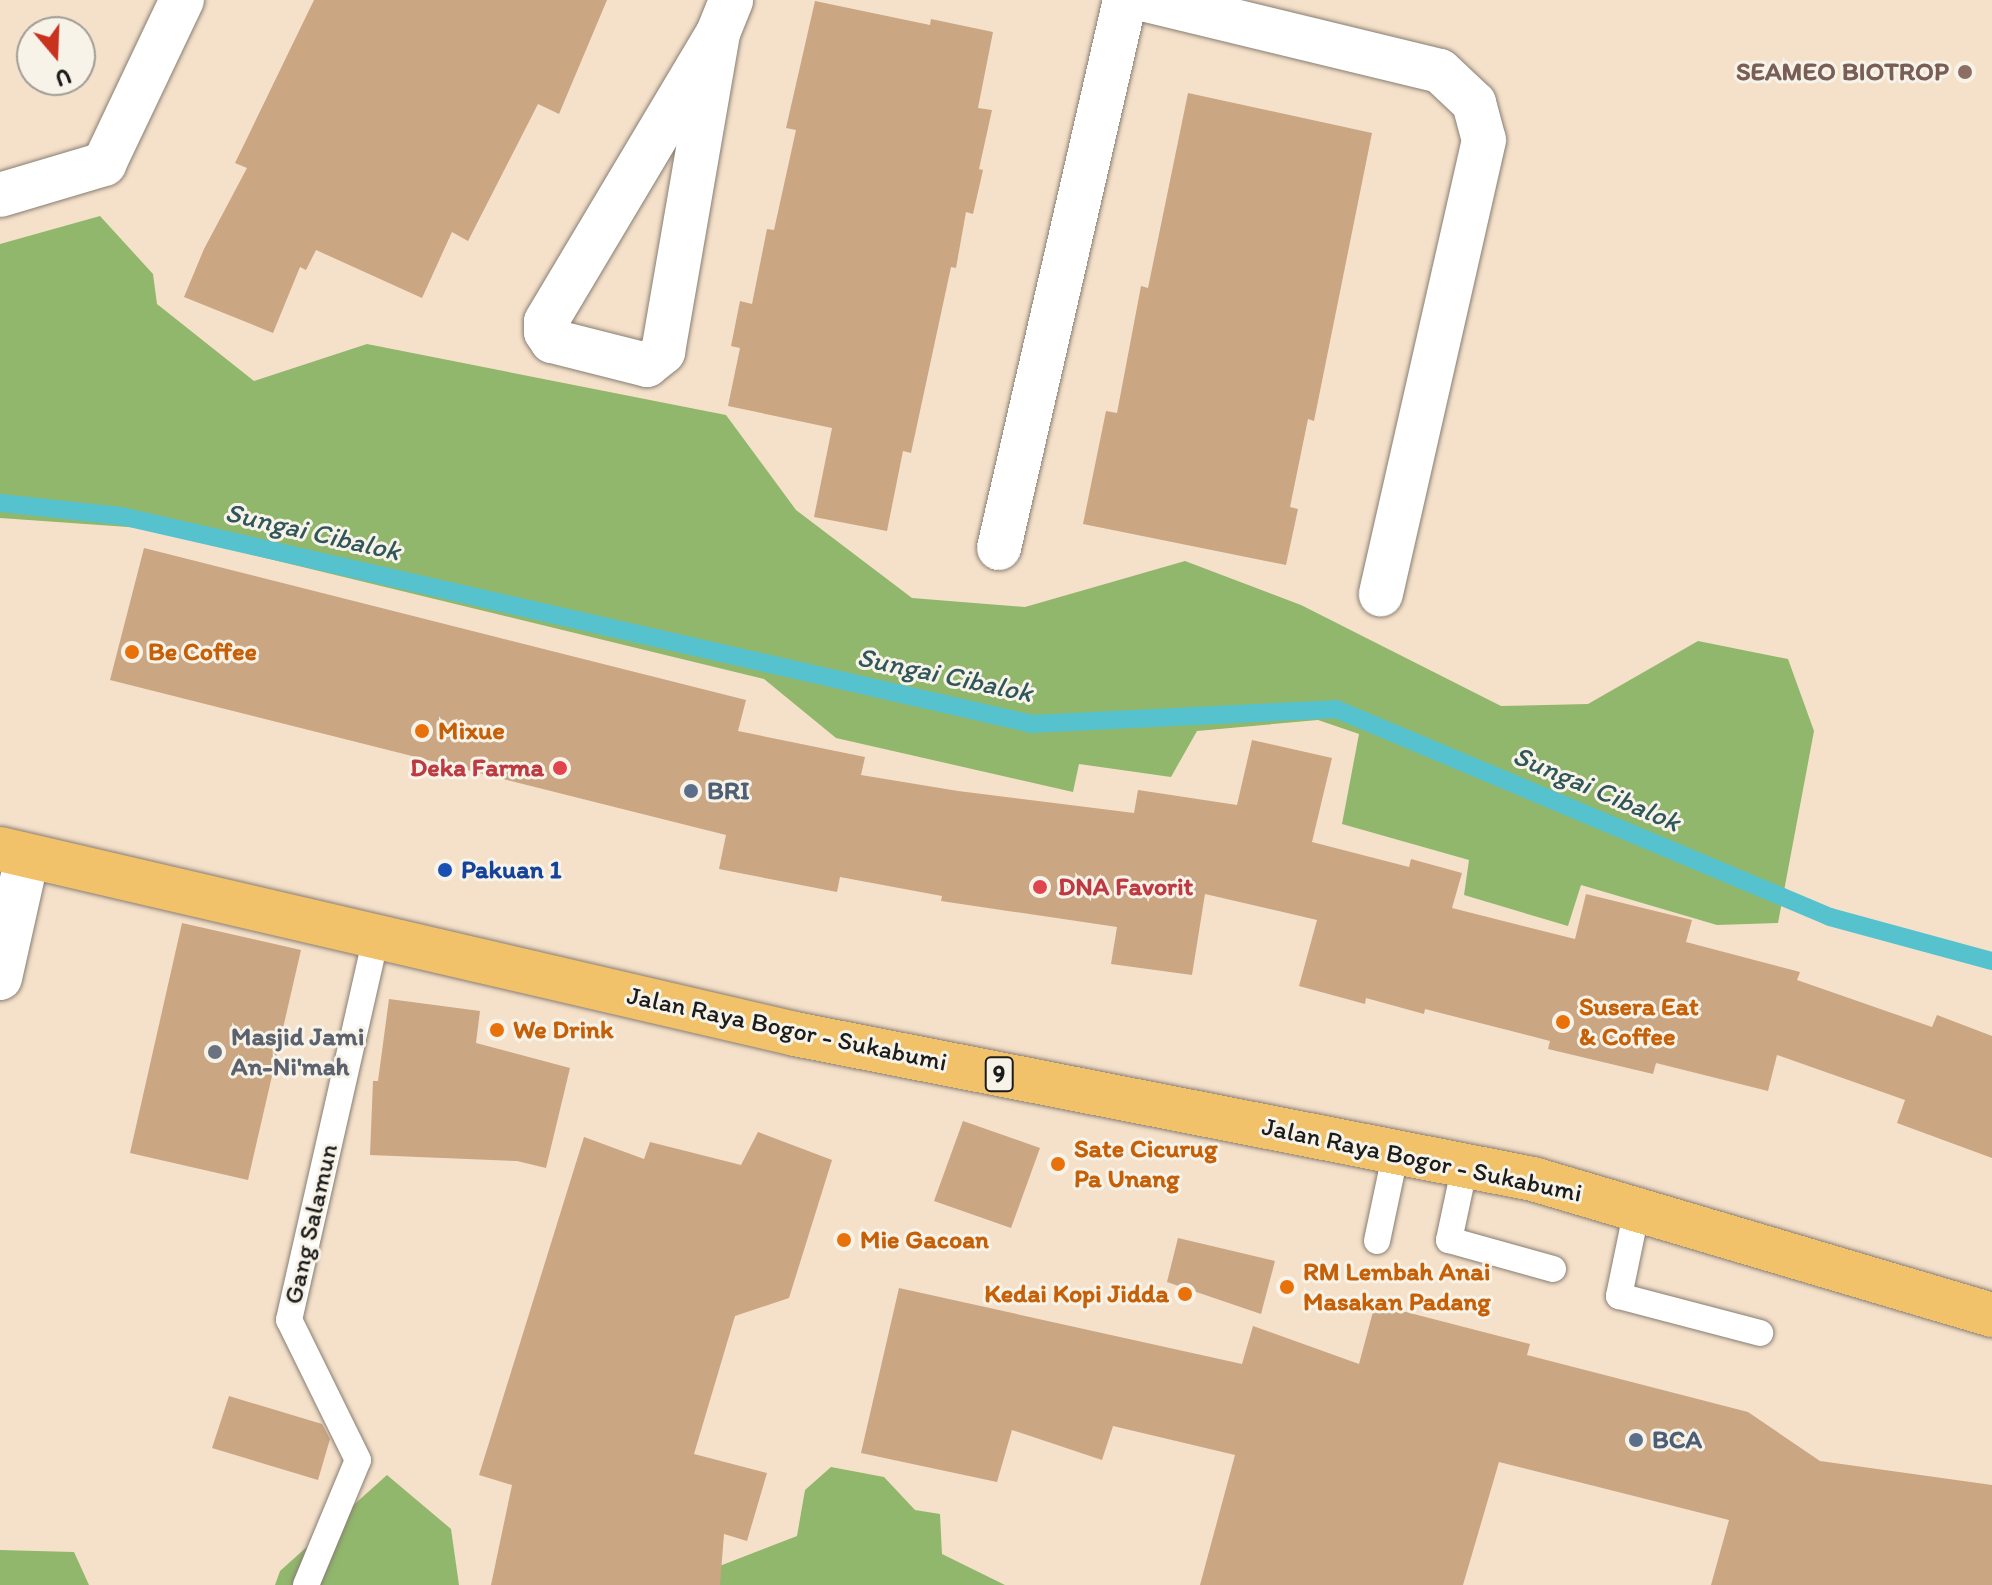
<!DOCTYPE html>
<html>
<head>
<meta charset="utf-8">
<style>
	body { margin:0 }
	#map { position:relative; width:1992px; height:1585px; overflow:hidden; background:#f5e1ca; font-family:Itim,sans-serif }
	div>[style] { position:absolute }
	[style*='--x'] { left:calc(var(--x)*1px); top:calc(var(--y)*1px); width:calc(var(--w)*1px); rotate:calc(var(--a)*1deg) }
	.forest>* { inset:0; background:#91b76c }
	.stream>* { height:18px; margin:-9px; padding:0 9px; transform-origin:9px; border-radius:9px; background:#55c2cd }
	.building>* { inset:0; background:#caa683 }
	.roads { filter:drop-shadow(0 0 2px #887e73) drop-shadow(0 0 2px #887e73) }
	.service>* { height:26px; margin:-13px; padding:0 13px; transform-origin:13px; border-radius:13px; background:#fff }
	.minor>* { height:44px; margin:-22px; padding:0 22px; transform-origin:22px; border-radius:22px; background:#fff }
	.trunk>* { height:44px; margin:-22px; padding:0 22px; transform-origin:22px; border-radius:22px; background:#f2c26a }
	.dots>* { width:22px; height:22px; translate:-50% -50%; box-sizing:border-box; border:4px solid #f7f3e8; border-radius:50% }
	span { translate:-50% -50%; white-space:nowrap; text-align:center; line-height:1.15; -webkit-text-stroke:6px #f7f3e8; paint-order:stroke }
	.shield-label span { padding:2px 6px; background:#f7f3e8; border:2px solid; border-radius:6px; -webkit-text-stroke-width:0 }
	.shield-label { font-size:24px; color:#1c1c1c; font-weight:700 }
	.education-label { font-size:26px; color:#785e54; font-weight:700 }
	.right { translate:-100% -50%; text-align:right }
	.food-label { font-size:26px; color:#c56008; font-weight:700 }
	.left { translate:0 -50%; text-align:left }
	.health-label { font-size:26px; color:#be3a42; font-weight:700 }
	.service-label { font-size:26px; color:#4e5e75; font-weight:700 }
	.transit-label { font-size:26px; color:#164399; font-weight:700 }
	.street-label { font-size:26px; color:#1c1c1c }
	.worship-label { font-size:26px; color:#5b616d; font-weight:700 }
	.water-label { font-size:28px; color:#30565a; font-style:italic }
	.north { position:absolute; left:16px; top:16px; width:80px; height:80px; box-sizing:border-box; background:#f7f3e8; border:2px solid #9f9d96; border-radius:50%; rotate:161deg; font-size:22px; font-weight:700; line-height:32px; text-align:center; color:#1c1c1c }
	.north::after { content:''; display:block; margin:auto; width:28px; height:36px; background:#c8321e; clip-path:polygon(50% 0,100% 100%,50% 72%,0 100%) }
</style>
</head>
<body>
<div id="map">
	<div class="forest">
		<div style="clip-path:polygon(100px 216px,153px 274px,157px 304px,254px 381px,367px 344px,726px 415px,796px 510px,912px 598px,1025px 607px,1185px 561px,1301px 605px,1501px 706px,1588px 704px,1698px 641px,1788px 659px,1814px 731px,1778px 923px,1717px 925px,1581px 885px,1568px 926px,1464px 895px,1469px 860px,1342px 824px,1359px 734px,1318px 720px,1197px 731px,1171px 777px,1079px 764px,1073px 792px,836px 738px,764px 679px,142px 528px,0 518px,0 244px)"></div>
		<div style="clip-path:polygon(831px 1467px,884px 1477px,915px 1510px,940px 1514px,942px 1554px,1005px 1585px,605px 1585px,699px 1574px,797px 1536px,805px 1490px)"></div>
		<div style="clip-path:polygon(387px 1475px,451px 1529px,459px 1585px,275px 1585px,280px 1571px)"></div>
		<div style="clip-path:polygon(0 1550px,74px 1552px,89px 1585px,0 1585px)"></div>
	</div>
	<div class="stream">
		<div style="--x:0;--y:503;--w:122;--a:6.1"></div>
		<div style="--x:121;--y:516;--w:934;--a:12.86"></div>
		<div style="--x:1032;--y:724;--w:304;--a:-2.8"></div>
		<div style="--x:1336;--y:709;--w:536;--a:22.83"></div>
		<div style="--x:1830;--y:917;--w:168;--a:15.2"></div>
	</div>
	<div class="building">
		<div style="clip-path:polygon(314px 0,607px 0,559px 114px,538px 104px,468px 241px,452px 232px,422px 298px,316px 250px,306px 270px,300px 267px,273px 333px,184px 297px,204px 249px,247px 168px,235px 163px)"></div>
		<div style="clip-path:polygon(815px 1px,930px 25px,931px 19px,993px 32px,978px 108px,992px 110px,979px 169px,983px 170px,973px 214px,966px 212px,956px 268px,951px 267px,911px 453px,903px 451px,887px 531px,814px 517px,832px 428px,728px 406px,740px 348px,731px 346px,740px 301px,752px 304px,767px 229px,774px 230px,796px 130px,786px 128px)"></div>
		<div style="clip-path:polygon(1188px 93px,1372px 133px,1314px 421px,1308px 419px,1290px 507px,1298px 509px,1286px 565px,1083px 524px,1106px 411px,1117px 413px,1141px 286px,1148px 288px)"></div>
		<div style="clip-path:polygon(144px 548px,746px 700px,738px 731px,865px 757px,861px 775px,958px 791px,1134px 813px,1138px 790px,1237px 805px,1252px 740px,1332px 758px,1312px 842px,1409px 867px,1411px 859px,1462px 873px,1452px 908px,1575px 939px,1586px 894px,1692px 920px,1686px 942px,1800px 972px,1797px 980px,1932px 1027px,1937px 1015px,1992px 1036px,1992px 1158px,1897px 1123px,1905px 1100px,1777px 1055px,1768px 1091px,1656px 1063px,1653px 1074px,1548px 1049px,1550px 1041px,1425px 1009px,1424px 1014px,1366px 998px,1365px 1004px,1299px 986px,1317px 920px,1205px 894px,1192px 975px,1111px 964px,1117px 927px,941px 901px,942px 896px,840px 877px,837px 892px,719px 869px,726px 835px,110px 680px)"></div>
		<div style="clip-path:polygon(182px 923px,301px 950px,248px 1180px,130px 1153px)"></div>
		<div style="clip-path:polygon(389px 999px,480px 1011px,476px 1043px,570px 1068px,546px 1168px,517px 1161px,370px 1155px,373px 1081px,378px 1081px)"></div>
		<div style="clip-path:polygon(963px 1121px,1040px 1148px,1011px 1228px,934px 1201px)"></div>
		<div style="clip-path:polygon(758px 1132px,832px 1160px,789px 1298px,735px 1316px,694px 1454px,767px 1473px,747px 1541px,724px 1534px,720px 1585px,491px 1585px,512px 1485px,479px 1475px,584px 1137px,644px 1159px,650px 1142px,741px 1165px)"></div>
		<div style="clip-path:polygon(1178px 1238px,1275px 1261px,1261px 1314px,1167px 1282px)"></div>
		<div style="clip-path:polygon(899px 1288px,1242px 1364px,1253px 1326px,1359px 1364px,1375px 1304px,1530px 1344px,1527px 1355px,1748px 1412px,1820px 1461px,1992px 1485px,1992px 1585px,1711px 1585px,1729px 1520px,1499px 1462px,1463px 1585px,1200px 1585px,1235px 1455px,1113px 1426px,1102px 1460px,1012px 1430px,997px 1482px,861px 1453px)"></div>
		<div style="clip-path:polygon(229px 1396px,322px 1424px,330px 1439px,318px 1480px,212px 1448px)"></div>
	</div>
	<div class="roads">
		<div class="service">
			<div style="--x:1465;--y:1165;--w:77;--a:102"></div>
			<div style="--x:1449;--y:1240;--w:108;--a:15.6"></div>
			<div style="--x:1637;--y:1209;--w:89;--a:101.7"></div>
			<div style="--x:1619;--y:1296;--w:146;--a:14.7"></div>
			<div style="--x:1377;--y:1241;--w:92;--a:-78.1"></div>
			<div style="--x:306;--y:1585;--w:135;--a:-67.4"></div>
			<div style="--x:358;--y:1460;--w:156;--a:-116.2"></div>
			<div style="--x:289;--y:1320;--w:393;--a:-77.2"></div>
		</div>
		<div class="minor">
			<div style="--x:1147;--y:0;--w:301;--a:13.6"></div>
			<div style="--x:1440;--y:71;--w:47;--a:43.3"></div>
			<div style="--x:1474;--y:103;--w:38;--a:75"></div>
			<div style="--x:1484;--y:140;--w:466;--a:102.8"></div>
			<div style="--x:718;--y:33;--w:336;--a:120.8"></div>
			<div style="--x:546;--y:322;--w:10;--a:90"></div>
			<div style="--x:546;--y:332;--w:11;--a:56"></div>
			<div style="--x:552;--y:341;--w:98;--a:14.2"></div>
			<div style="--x:647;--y:365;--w:21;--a:-39"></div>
			<div style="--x:663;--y:352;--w:324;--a:-80.2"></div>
			<div style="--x:718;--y:33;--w:35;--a:-68"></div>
			<div style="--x:0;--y:195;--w:109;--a:-16.6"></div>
			<div style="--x:104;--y:164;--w:182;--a:-64.6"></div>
			<div style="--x:999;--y:548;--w:562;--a:-77.05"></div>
			<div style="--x:0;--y:978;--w:124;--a:-77.4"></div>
		</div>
		<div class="trunk">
			<div style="--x:0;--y:849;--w:816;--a:13.1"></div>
			<div style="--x:795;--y:1034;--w:752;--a:11.12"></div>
			<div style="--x:1533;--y:1179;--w:479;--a:16.5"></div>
		</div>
	</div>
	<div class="dots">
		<div style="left:1965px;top:72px;background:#8d6e63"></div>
		<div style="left:132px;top:652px;background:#e8710a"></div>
		<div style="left:422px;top:731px;background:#e8710a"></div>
		<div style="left:560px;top:768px;background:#e0444e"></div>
		<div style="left:691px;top:791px;background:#5c6f8a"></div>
		<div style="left:445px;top:870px;background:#1a4fb4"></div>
		<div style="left:1040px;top:887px;background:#e0444e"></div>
		<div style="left:1563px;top:1022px;background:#e8710a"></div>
		<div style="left:497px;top:1030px;background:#e8710a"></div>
		<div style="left:215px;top:1052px;background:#6b7280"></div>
		<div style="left:1058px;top:1164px;background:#e8710a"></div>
		<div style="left:844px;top:1240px;background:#e8710a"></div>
		<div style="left:1287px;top:1287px;background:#e8710a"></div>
		<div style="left:1185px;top:1294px;background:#e8710a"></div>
		<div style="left:1636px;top:1440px;background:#5c6f8a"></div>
	</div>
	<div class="shield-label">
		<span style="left:999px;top:1074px">9</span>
	</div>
	<div class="education-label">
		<span class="right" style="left:1949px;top:72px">SEAMEO BIOTROP</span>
	</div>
	<div class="food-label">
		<span class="left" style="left:148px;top:652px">Be Coffee</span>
		<span class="left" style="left:438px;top:731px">Mixue</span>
		<span class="left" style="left:1579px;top:1022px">Susera Eat<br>&amp; Coffee</span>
		<span class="left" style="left:513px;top:1030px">We Drink</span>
		<span class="left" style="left:1074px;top:1164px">Sate Cicurug<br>Pa Unang</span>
		<span class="left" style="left:860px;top:1240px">Mie Gacoan</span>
		<span class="left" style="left:1303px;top:1287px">RM Lembah Anai<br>Masakan Padang</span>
		<span class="right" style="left:1169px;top:1294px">Kedai Kopi Jidda</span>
	</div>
	<div class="health-label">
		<span class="right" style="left:544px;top:768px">Deka Farma</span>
		<span class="left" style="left:1058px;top:887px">DNA Favorit</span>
	</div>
	<div class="service-label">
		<span class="left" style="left:707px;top:791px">BRI</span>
		<span class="left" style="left:1652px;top:1440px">BCA</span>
	</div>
	<div class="transit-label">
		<span class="left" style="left:461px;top:870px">Pakuan 1</span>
	</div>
	<div class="street-label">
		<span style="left:787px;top:1029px;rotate:12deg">Jalan Raya Bogor - Sukabumi</span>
		<span style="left:1422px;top:1160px;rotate:12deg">Jalan Raya Bogor - Sukabumi</span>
		<span style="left:311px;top:1224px;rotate:-77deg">Gang Salamun</span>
	</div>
	<div class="worship-label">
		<span class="left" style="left:231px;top:1052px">Masjid Jami<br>An-Ni'mah</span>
	</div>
	<div class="water-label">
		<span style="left:313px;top:531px;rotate:13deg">Sungai Cibalok</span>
		<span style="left:945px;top:674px;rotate:12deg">Sungai Cibalok</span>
		<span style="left:1597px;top:788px;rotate:23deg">Sungai Cibalok</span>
	</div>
	<div class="north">U</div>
</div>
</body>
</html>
